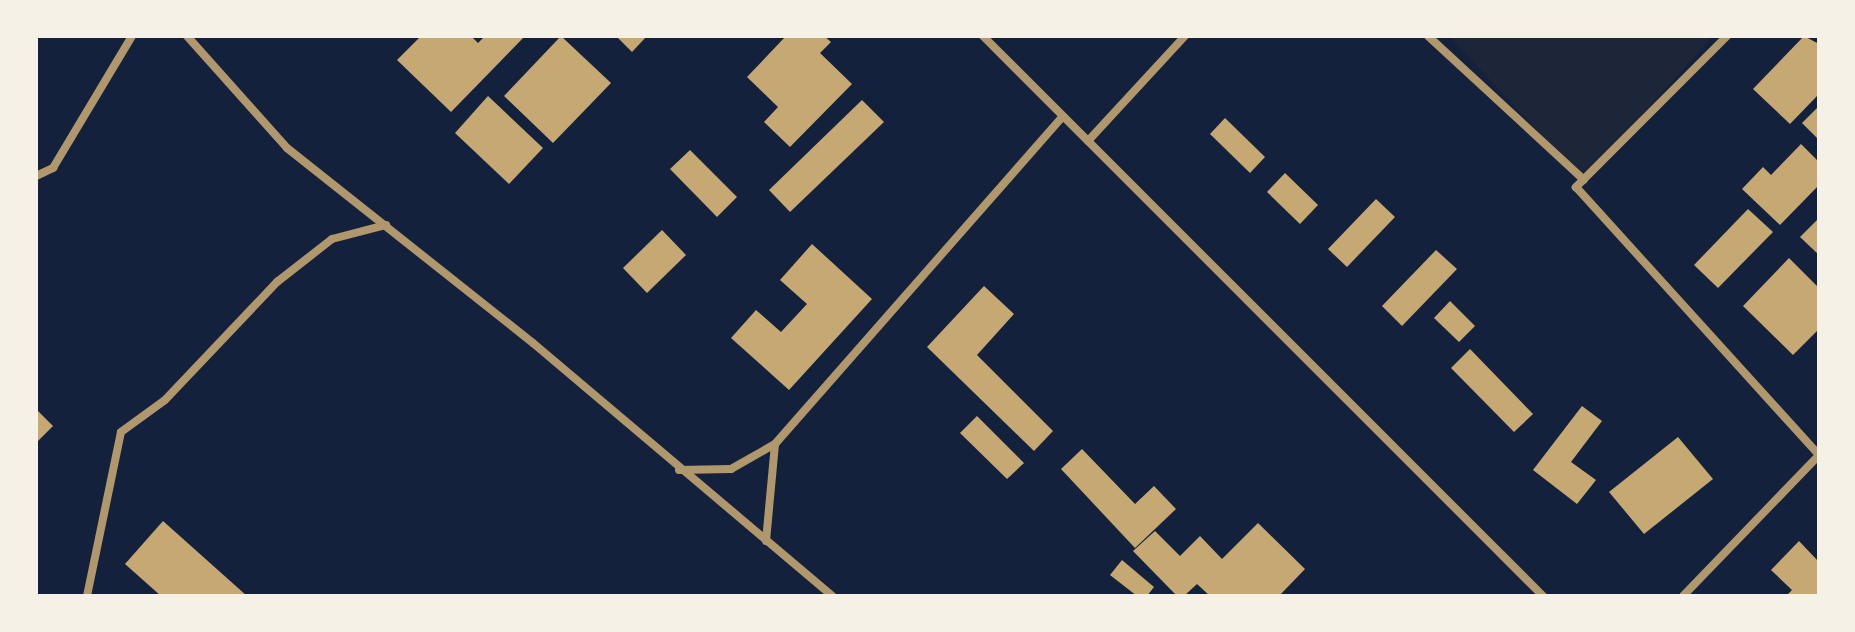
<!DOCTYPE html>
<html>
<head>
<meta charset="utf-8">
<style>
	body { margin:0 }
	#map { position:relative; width:1855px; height:632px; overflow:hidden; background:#14213d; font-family:Barlow,sans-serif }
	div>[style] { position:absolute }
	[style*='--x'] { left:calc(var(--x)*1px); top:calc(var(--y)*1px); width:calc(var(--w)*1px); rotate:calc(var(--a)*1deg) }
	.green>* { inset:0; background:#1d2539 }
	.building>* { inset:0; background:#c6a872 }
	.minor>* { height:8px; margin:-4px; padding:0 4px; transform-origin:4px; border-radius:4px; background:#b1986c }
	span { translate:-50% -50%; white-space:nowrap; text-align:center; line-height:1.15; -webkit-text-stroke:6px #f6f1e7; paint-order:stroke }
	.frame { position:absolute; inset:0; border:38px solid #f6f1e7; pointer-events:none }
</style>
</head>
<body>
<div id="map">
	<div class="green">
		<div style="clip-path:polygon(1449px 36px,1713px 36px,1584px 180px)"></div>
	</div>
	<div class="building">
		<div style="clip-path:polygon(421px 36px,471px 36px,478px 43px,485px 36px,525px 36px,451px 112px,397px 60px)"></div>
		<div style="clip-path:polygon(561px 36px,611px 83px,553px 143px,504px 96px)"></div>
		<div style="clip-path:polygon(616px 36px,647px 36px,632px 52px)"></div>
		<div style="clip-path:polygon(786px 36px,824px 36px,831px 42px,820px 53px,852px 84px,790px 147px,764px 122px,778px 107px,747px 77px)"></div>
		<div style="clip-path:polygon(1804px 36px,1819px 44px,1819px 94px,1790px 124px,1753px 89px)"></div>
		<div style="clip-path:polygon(488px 96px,543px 148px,509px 184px,455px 133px)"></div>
		<div style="clip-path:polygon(862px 100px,884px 122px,790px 212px,769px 190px)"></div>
		<div style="clip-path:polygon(1817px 108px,1819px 110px,1819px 140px,1802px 123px)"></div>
		<div style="clip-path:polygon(1225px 118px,1265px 157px,1250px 173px,1210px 134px)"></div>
		<div style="clip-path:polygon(1801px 144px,1819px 162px,1819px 185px,1780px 225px,1742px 189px,1763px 167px,1771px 175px)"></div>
		<div style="clip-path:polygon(690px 150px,737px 197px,717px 217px,670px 169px)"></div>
		<div style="clip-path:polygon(1285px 173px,1318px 205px,1300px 224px,1267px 192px)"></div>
		<div style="clip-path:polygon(1376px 199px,1395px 217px,1347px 267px,1328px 249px)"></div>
		<div style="clip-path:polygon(1748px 209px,1773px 232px,1718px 288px,1694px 265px)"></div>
		<div style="clip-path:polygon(1819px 218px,1819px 255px,1800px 237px)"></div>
		<div style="clip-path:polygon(662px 230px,686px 255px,647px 293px,623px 268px)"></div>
		<div style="clip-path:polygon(812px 244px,872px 299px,789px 390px,731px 338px,756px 310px,781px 332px,807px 304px,780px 280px)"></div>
		<div style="clip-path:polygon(1436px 250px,1457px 269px,1402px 326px,1382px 306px)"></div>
		<div style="clip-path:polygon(1789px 258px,1819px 288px,1819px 329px,1793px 355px,1743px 306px)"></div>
		<div style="clip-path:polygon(984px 286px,1014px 314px,977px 355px,1053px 431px,1034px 451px,927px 347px)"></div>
		<div style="clip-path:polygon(1450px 301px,1475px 326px,1459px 342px,1434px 318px)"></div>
		<div style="clip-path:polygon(1470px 349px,1533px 414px,1514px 432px,1451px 368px)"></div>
		<div style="clip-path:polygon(1582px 406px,1602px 421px,1571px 462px,1596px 480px,1577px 504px,1533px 470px)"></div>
		<div style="clip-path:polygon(36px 409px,53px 426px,36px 443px)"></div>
		<div style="clip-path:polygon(977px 416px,1024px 463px,1007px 479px,960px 433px)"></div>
		<div style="clip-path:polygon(1678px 437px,1713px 479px,1644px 534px,1609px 492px)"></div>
		<div style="clip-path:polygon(1082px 449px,1135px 504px,1154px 486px,1176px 509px,1135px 548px,1061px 469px)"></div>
		<div style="clip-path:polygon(163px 521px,247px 596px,161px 596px,125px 564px)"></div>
		<div style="clip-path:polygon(1258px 523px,1305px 569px,1279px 596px,1210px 596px,1197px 584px,1184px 596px,1177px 596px,1133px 551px,1155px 531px,1180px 556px,1200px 536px,1222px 559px)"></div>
		<div style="clip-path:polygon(1799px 541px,1819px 562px,1819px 596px,1786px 596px,1792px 590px,1771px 570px)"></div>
		<div style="clip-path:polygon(1122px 560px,1154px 587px,1147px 596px,1137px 596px,1110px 575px)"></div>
	</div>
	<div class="minor">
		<div style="--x:187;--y:36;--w:150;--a:48.2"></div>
		<div style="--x:287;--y:148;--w:314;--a:38.4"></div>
		<div style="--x:533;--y:343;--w:392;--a:40.2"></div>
		<div style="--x:983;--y:36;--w:792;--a:45"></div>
		<div style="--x:1428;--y:36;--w:212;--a:42.7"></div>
		<div style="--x:1727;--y:36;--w:214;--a:135"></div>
		<div style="--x:1576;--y:187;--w:362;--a:47.8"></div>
		<div style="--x:1088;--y:141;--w:143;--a:-47.3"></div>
		<div style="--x:36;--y:176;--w:19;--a:-25"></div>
		<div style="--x:53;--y:168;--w:154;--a:-59.1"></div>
		<div style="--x:679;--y:470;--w:52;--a:-1.1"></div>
		<div style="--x:731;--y:469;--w:51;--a:-29.6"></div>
		<div style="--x:775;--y:444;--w:436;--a:-48.7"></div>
		<div style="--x:766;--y:541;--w:97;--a:-84.7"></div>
		<div style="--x:87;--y:596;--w:167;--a:-78.3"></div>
		<div style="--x:121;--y:432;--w:54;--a:-36"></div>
		<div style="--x:165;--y:400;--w:163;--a:-46.5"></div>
		<div style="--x:277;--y:282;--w:70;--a:-38"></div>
		<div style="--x:332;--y:239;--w:56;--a:-14.5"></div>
		<div style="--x:1683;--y:596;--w:196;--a:-46"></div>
	</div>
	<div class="frame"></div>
</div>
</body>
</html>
